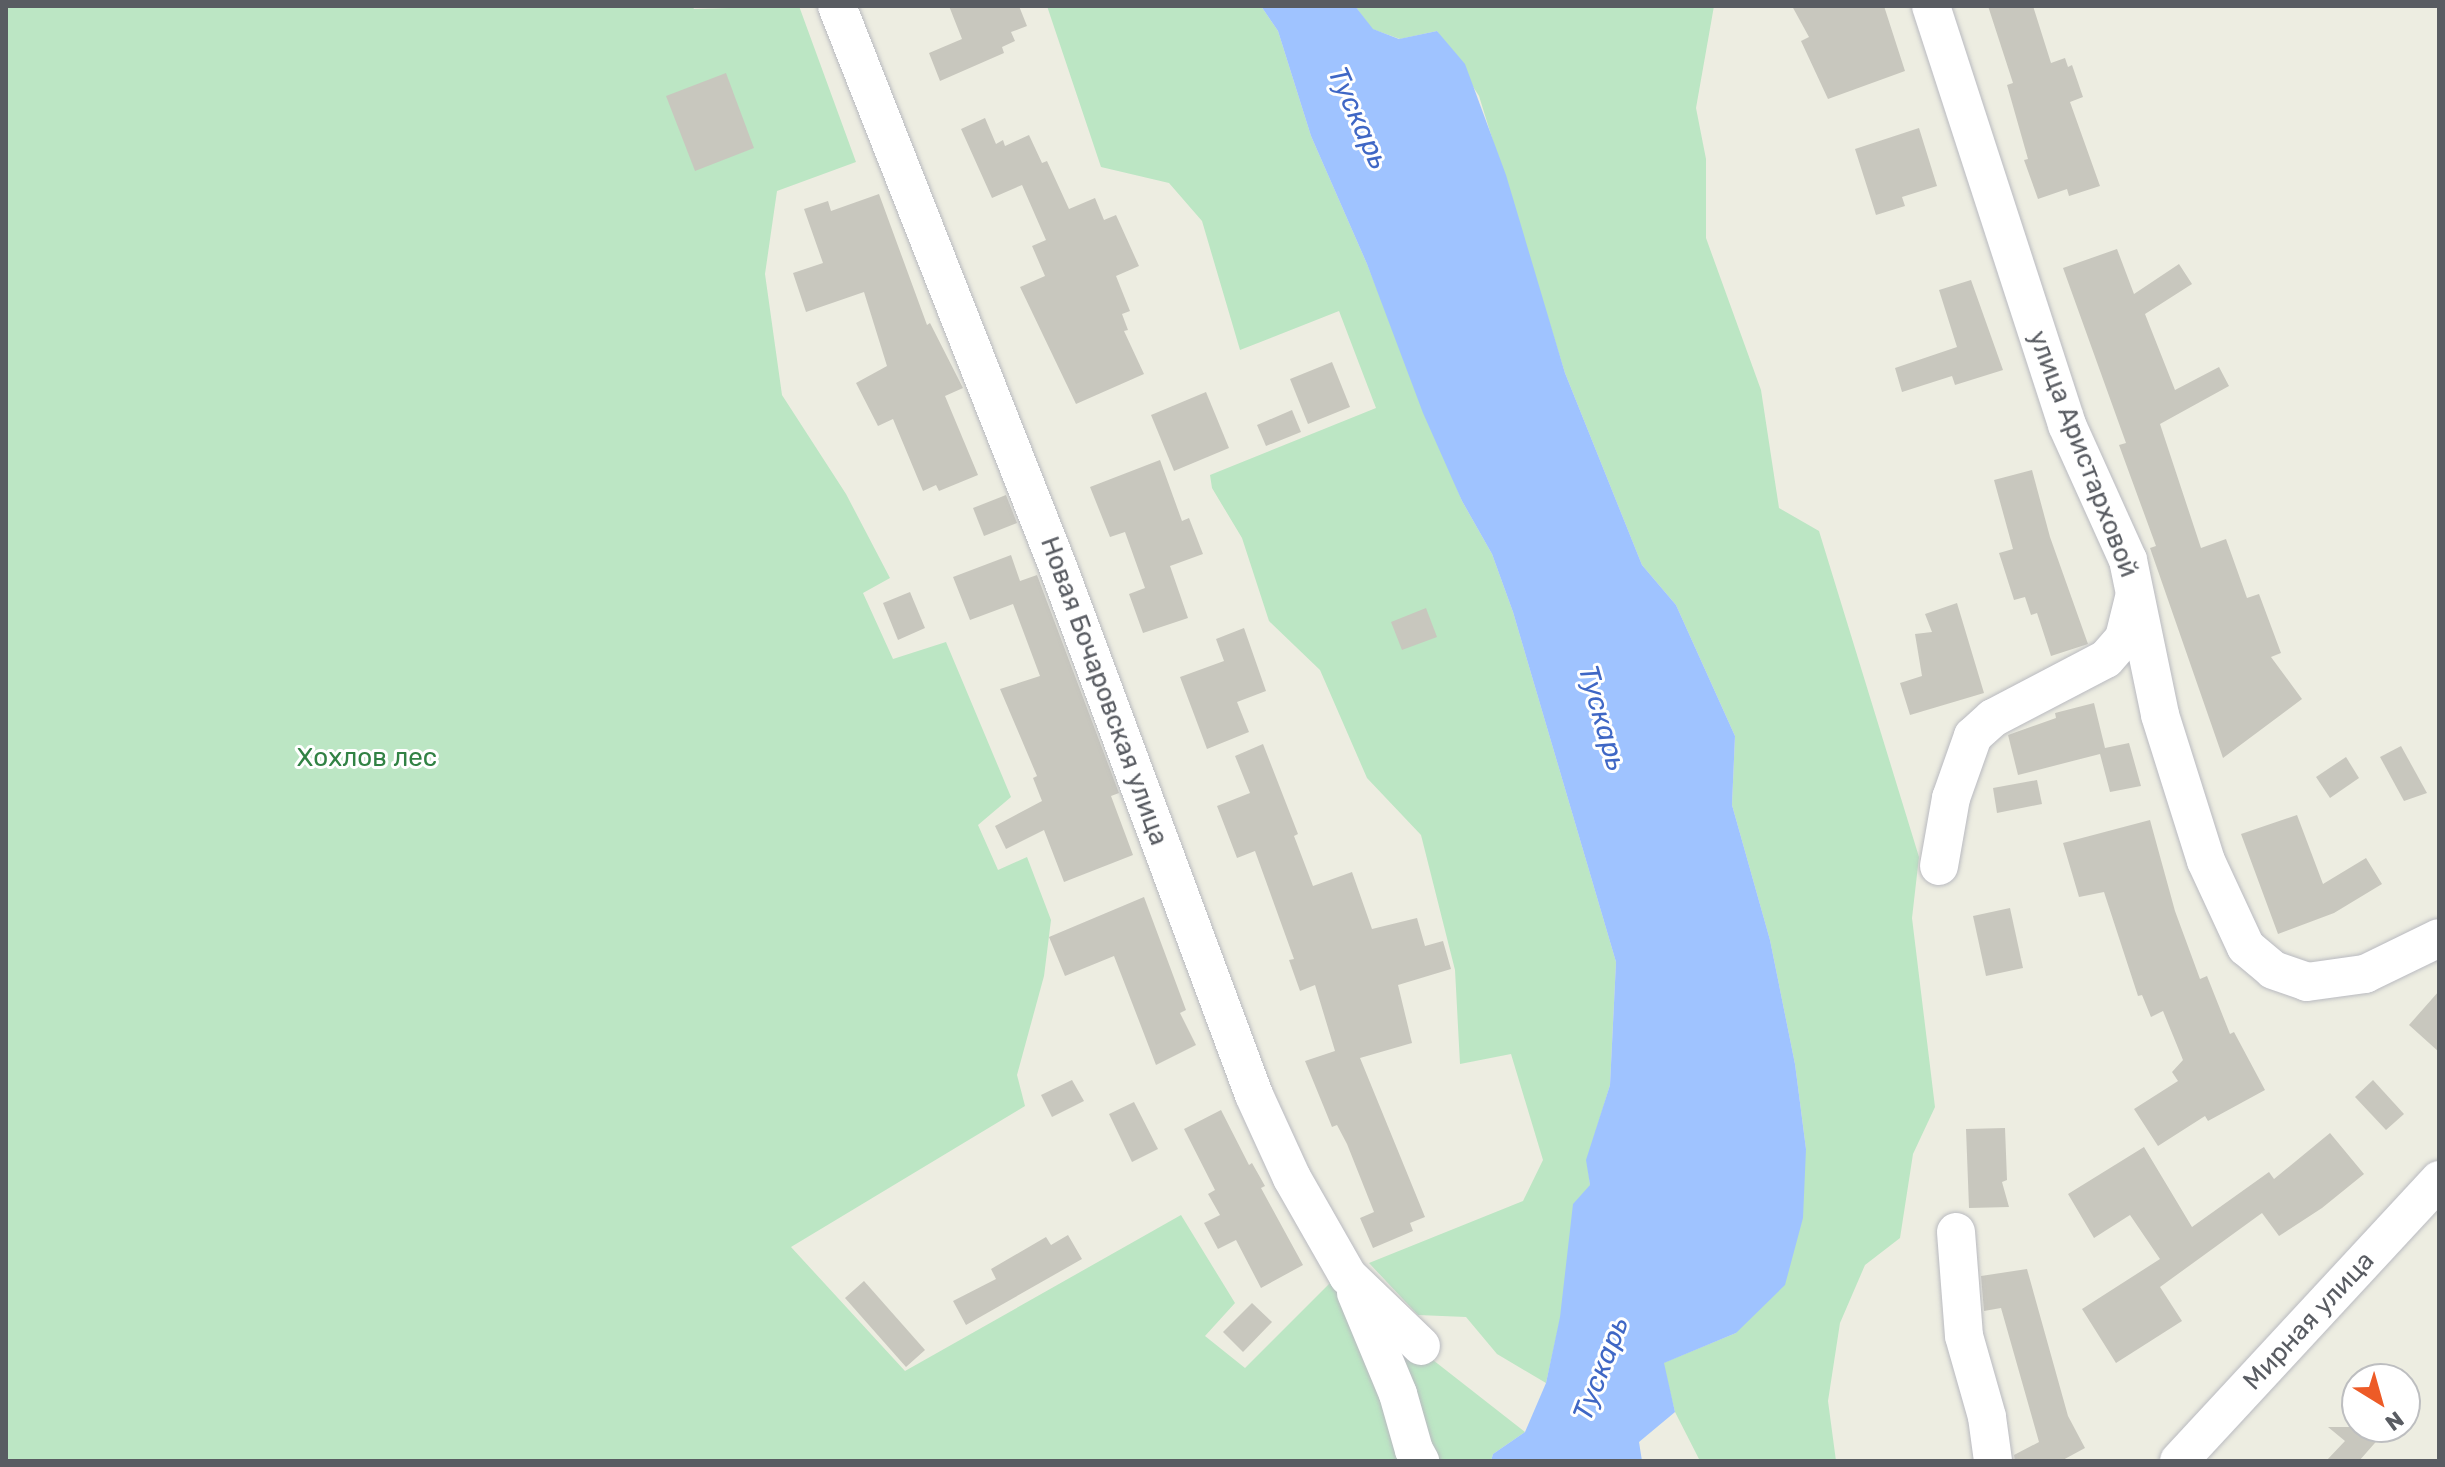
<!DOCTYPE html>
<html>
<head>
<meta charset="utf-8">
<style>
	body { margin:0 }
	#map { position:relative; width:2445px; height:1467px; overflow:hidden; background:#edede1; font-family:Rubik,sans-serif }
	div>[style] { position:absolute }
	[style*='--x'] { left:calc(var(--x)*1px); top:calc(var(--y)*1px); width:calc(var(--w)*1px); rotate:calc(var(--a)*1deg) }
	.green>* { inset:0; background:#bce6c4 }
	.water>* { inset:0; background:#9fc3ff }
	.building>* { inset:0; background:#c8c7be }
	.roads { filter:drop-shadow(0 0 2px #b9bac0) drop-shadow(0 0 2px #b9bac0) }
	.minor>* { height:38px; margin:-19px; padding:0 19px; transform-origin:19px; border-radius:19px; background:#fff }
	span { translate:-50% -50%; white-space:nowrap; text-align:center; line-height:1.15; -webkit-text-stroke:6px #fff; paint-order:stroke }
	.street-label { font-size:26px; color:#595c62 }
	.park-label { font-size:26px; color:#318244 }
	.water-label { font-size:28px; color:#3f67c5; font-style:italic }
	.frame { position:absolute; inset:0; border:8px solid #595c62; pointer-events:none }
	.north { position:absolute; left:2341px; top:1363px; width:80px; height:80px; box-sizing:border-box; background:#fff; border:2px solid #bdbec0; border-radius:50%; rotate:143deg; font-size:22px; font-weight:700; line-height:32px; text-align:center; color:#595c62 }
	.north::after { content:''; display:block; margin:auto; width:28px; height:36px; background:#ed5b27; clip-path:polygon(50% 0,100% 100%,50% 72%,0 100%) }
</style>
</head>
<body>
<div id="map">
	<div class="green">
		<div style="clip-path:polygon(6px 6px,692px 6px,694px 9px,799px 6px,856px 162px,777px 191px,765px 274px,782px 395px,846px 494px,890px 578px,863px 593px,893px 659px,946px 642px,1011px 797px,978px 825px,998px 870px,1027px 857px,1051px 920px,1044px 976px,1017px 1075px,1025px 1106px,791px 1247px,905px 1371px,1181px 1215px,1235px 1303px,1205px 1336px,1245px 1368px,1332px 1281px,1525px 1432px,1493px 1454px,1491px 1461px,6px 1461px)"></div>
		<div style="clip-path:polygon(1047px 6px,1261px 6px,1278px 31px,1311px 136px,1367px 264px,1462px 501px,1492px 554px,1513px 612px,1616px 962px,1610px 1085px,1587px 1160px,1590px 1185px,1546px 1383px,1497px 1354px,1466px 1317px,1418px 1315px,1369px 1263px,1523px 1201px,1543px 1160px,1511px 1054px,1460px 1064px,1455px 970px,1421px 835px,1367px 778px,1320px 670px,1269px 621px,1242px 538px,1212px 488px,1210px 475px,1376px 408px,1339px 311px,1240px 350px,1202px 221px,1169px 183px,1101px 167px)"></div>
		<div style="clip-path:polygon(1355px 6px,1714px 6px,1696px 108px,1706px 159px,1706px 238px,1761px 390px,1779px 508px,1819px 531px,1919px 857px,1912px 918px,1935px 1107px,1913px 1154px,1900px 1238px,1865px 1265px,1840px 1323px,1828px 1401px,1836px 1461px,1700px 1461px,1675px 1412px,1663px 1363px,1736px 1333px,1806px 1149px,1795px 1064px,1770px 940px,1732px 805px,1735px 736px,1676px 605px,1642px 565px,1565px 373px,1479px 96px,1437px 31px,1400px 39px,1372px 29px)"></div>
	</div>
	<div class="water">
		<div style="clip-path:polygon(1261px 6px,1355px 6px,1373px 29px,1399px 39px,1437px 31px,1465px 64px,1506px 175px,1565px 373px,1642px 565px,1676px 605px,1735px 736px,1732px 805px,1770px 940px,1795px 1064px,1806px 1149px,1803px 1218px,1785px 1285px,1736px 1333px,1664px 1363px,1675px 1412px,1639px 1442px,1642px 1461px,1491px 1461px,1493px 1454px,1525px 1432px,1546px 1383px,1560px 1317px,1573px 1204px,1590px 1185px,1586px 1160px,1610px 1085px,1616px 962px,1513px 612px,1492px 554px,1462px 501px,1423px 413px,1367px 264px,1311px 136px,1278px 31px)"></div>
	</div>
	<div class="building">
		<div style="clip-path:polygon(949px 6px,1019px 6px,1027px 26px,1011px 32px,1015px 41px,1002px 47px,1004px 53px,940px 81px,929px 53px,962px 39px)"></div>
		<div style="clip-path:polygon(1792px 6px,1884px 6px,1905px 71px,1828px 99px,1801px 41px,1809px 37px)"></div>
		<div style="clip-path:polygon(1988px 6px,2033px 6px,2051px 63px,2065px 58px,2068px 67px,2072px 65px,2083px 97px,2070px 102px,2100px 186px,2069px 196px,2067px 189px,2038px 199px,2024px 160px,2028px 159px,2007px 85px,2013px 83px)"></div>
		<div style="clip-path:polygon(726px 73px,754px 148px,695px 171px,666px 96px)"></div>
		<div style="clip-path:polygon(985px 118px,996px 144px,1003px 140px,1005px 146px,1029px 135px,1042px 163px,1047px 161px,1069px 209px,1095px 198px,1104px 220px,1116px 215px,1139px 266px,1116px 276px,1130px 311px,1122px 314px,1128px 330px,1124px 331px,1144px 374px,1076px 404px,1020px 287px,1045px 276px,1032px 246px,1046px 240px,1022px 185px,992px 198px,961px 129px)"></div>
		<div style="clip-path:polygon(1919px 128px,1937px 186px,1902px 197px,1905px 206px,1876px 215px,1855px 149px)"></div>
		<div style="clip-path:polygon(879px 194px,927px 325px,930px 323px,963px 388px,945px 396px,978px 475px,939px 491px,936px 485px,923px 491px,893px 419px,878px 426px,856px 383px,887px 366px,864px 292px,806px 312px,793px 273px,823px 263px,804px 209px,828px 201px,831px 211px)"></div>
		<div style="clip-path:polygon(2117px 249px,2134px 294px,2179px 264px,2192px 284px,2145px 314px,2175px 390px,2219px 367px,2229px 386px,2160px 424px,2201px 548px,2226px 539px,2247px 598px,2259px 594px,2281px 653px,2271px 657px,2302px 699px,2223px 758px,2150px 548px,2156px 546px,2119px 445px,2126px 443px,2063px 268px)"></div>
		<div style="clip-path:polygon(1971px 280px,2003px 370px,1955px 385px,1952px 376px,1902px 392px,1895px 368px,1957px 347px,1939px 290px)"></div>
		<div style="clip-path:polygon(1332px 362px,1350px 407px,1308px 424px,1290px 379px)"></div>
		<div style="clip-path:polygon(1206px 392px,1229px 448px,1174px 471px,1151px 415px)"></div>
		<div style="clip-path:polygon(1292px 410px,1301px 432px,1266px 446px,1257px 425px)"></div>
		<div style="clip-path:polygon(1160px 460px,1182px 521px,1189px 518px,1203px 554px,1170px 566px,1188px 618px,1143px 633px,1129px 594px,1145px 588px,1125px 532px,1110px 537px,1090px 487px)"></div>
		<div style="clip-path:polygon(2032px 470px,2050px 537px,2088px 644px,2051px 656px,2037px 613px,2031px 615px,2025px 597px,2014px 600px,1999px 553px,2013px 549px,1994px 480px)"></div>
		<div style="clip-path:polygon(1006px 495px,1017px 523px,984px 536px,973px 508px)"></div>
		<div style="clip-path:polygon(1011px 555px,1020px 581px,1037px 575px,1119px 793px,1111px 796px,1133px 855px,1064px 882px,1044px 830px,1006px 849px,995px 826px,1042px 801px,1033px 778px,1037px 776px,1000px 689px,1040px 676px,1013px 604px,970px 620px,953px 577px)"></div>
		<div style="clip-path:polygon(910px 592px,925px 628px,898px 640px,883px 603px)"></div>
		<div style="clip-path:polygon(1957px 603px,1984px 693px,1910px 715px,1900px 683px,1922px 676px,1915px 634px,1932px 632px,1925px 614px)"></div>
		<div style="clip-path:polygon(1426px 608px,1437px 637px,1402px 650px,1391px 622px)"></div>
		<div style="clip-path:polygon(1244px 628px,1266px 691px,1237px 702px,1249px 732px,1207px 749px,1180px 677px,1224px 661px,1216px 639px)"></div>
		<div style="clip-path:polygon(2094px 703px,2105px 748px,2129px 743px,2141px 786px,2110px 792px,2100px 754px,2018px 775px,2008px 735px,2056px 718px,2055px 713px)"></div>
		<div style="clip-path:polygon(1263px 744px,1298px 834px,1294px 836px,1313px 886px,1352px 872px,1372px 929px,1417px 918px,1425px 946px,1443px 941px,1451px 969px,1398px 985px,1412px 1043px,1360px 1058px,1425px 1217px,1410px 1223px,1413px 1231px,1373px 1248px,1360px 1218px,1374px 1212px,1347px 1144px,1337px 1125px,1332px 1127px,1305px 1061px,1335px 1051px,1315px 985px,1300px 991px,1289px 960px,1294px 959px,1255px 851px,1237px 858px,1217px 806px,1250px 793px,1235px 756px)"></div>
		<div style="clip-path:polygon(2401px 746px,2427px 793px,2404px 801px,2380px 757px)"></div>
		<div style="clip-path:polygon(2346px 757px,2359px 778px,2330px 798px,2316px 777px)"></div>
		<div style="clip-path:polygon(2037px 780px,2042px 804px,1997px 813px,1993px 788px)"></div>
		<div style="clip-path:polygon(2297px 815px,2323px 884px,2366px 858px,2382px 884px,2334px 913px,2278px 934px,2241px 834px)"></div>
		<div style="clip-path:polygon(2150px 820px,2175px 911px,2200px 979px,2207px 976px,2230px 1034px,2234px 1032px,2265px 1090px,2208px 1121px,2205px 1116px,2158px 1146px,2134px 1109px,2178px 1081px,2172px 1072px,2183px 1060px,2163px 1011px,2151px 1017px,2142px 995px,2138px 996px,2104px 892px,2079px 897px,2063px 843px)"></div>
		<div style="clip-path:polygon(1144px 897px,1186px 1010px,1180px 1013px,1196px 1045px,1156px 1065px,1114px 956px,1065px 976px,1049px 937px)"></div>
		<div style="clip-path:polygon(2010px 908px,2023px 968px,1986px 976px,1973px 916px)"></div>
		<div style="clip-path:polygon(2439px 991px,2439px 1052px,2409px 1025px)"></div>
		<div style="clip-path:polygon(1072px 1080px,1084px 1101px,1052px 1117px,1041px 1095px)"></div>
		<div style="clip-path:polygon(2373px 1080px,2404px 1114px,2386px 1130px,2355px 1097px)"></div>
		<div style="clip-path:polygon(1134px 1102px,1158px 1149px,1132px 1162px,1109px 1114px)"></div>
		<div style="clip-path:polygon(1221px 1110px,1249px 1165px,1252px 1163px,1265px 1186px,1261px 1188px,1303px 1265px,1261px 1288px,1236px 1240px,1218px 1249px,1204px 1223px,1220px 1215px,1208px 1194px,1215px 1190px,1184px 1129px)"></div>
		<div style="clip-path:polygon(2005px 1128px,2007px 1180px,2002px 1182px,2009px 1207px,1969px 1208px,1966px 1129px)"></div>
		<div style="clip-path:polygon(2330px 1133px,2364px 1174px,2322px 1208px,2279px 1236px,2262px 1213px,2160px 1287px,2182px 1321px,2116px 1363px,2082px 1309px,2160px 1259px,2130px 1215px,2094px 1238px,2068px 1194px,2144px 1147px,2192px 1227px,2269px 1172px,2274px 1179px)"></div>
		<div style="clip-path:polygon(1068px 1235px,1082px 1259px,966px 1325px,953px 1301px,996px 1279px,991px 1269px,1046px 1237px,1051px 1245px)"></div>
		<div style="clip-path:polygon(2027px 1269px,2068px 1416px,2085px 1448px,2061px 1461px,2015px 1461px,2014px 1455px,2039px 1442px,2001px 1308px,1984px 1311px,1981px 1276px)"></div>
		<div style="clip-path:polygon(864px 1281px,925px 1350px,906px 1367px,845px 1298px)"></div>
		<div style="clip-path:polygon(1252px 1303px,1272px 1322px,1243px 1352px,1223px 1332px)"></div>
		<div style="clip-path:polygon(2328px 1427px,2389px 1427px,2359px 1461px,2326px 1461px,2345px 1441px)"></div>
	</div>
	<div class="roads">
		<div class="minor">
			<div style="--x:837;--y:6;--w:603;--a:68.5"></div>
			<div style="--x:1058;--y:567;--w:563;--a:69.63"></div>
			<div style="--x:1254;--y:1095;--w:91;--a:65.4"></div>
			<div style="--x:1292;--y:1178;--w:113;--a:60.3"></div>
			<div style="--x:1348;--y:1276;--w:101;--a:43.8"></div>
			<div style="--x:1931;--y:6;--w:441;--a:72"></div>
			<div style="--x:2067;--y:425;--w:148;--a:65.7"></div>
			<div style="--x:2128;--y:560;--w:158;--a:78.3"></div>
			<div style="--x:2160;--y:715;--w:153;--a:72.5"></div>
			<div style="--x:2206;--y:861;--w:95;--a:65.1"></div>
			<div style="--x:2246;--y:947;--w:35;--a:40"></div>
			<div style="--x:2273;--y:970;--w:36;--a:19"></div>
			<div style="--x:2307;--y:982;--w:59;--a:-7.9"></div>
			<div style="--x:2365;--y:974;--w:82;--a:-25.9"></div>
			<div style="--x:1939;--y:866;--w:69;--a:-80"></div>
			<div style="--x:1951;--y:798;--w:66;--a:-70.5"></div>
			<div style="--x:1973;--y:736;--w:27;--a:-42"></div>
			<div style="--x:1993;--y:718;--w:127;--a:-27.6"></div>
			<div style="--x:2106;--y:659;--w:28;--a:-49"></div>
			<div style="--x:2124;--y:638;--w:41;--a:-76"></div>
			<div style="--x:1956;--y:1232;--w:104;--a:85.6"></div>
			<div style="--x:1964;--y:1336;--w:84;--a:74.1"></div>
			<div style="--x:1987;--y:1417;--w:44;--a:82.2"></div>
			<div style="--x:1356;--y:1293;--w:109;--a:67.4"></div>
			<div style="--x:1398;--y:1394;--w:58;--a:74.1"></div>
			<div style="--x:1414;--y:1450;--w:13;--a:61"></div>
			<div style="--x:2179;--y:1461;--w:383;--a:-47.2"></div>
		</div>
	</div>
	<div class="street-label">
		<span style="left:2083px;top:454px;rotate:69deg">улица Аристарховой</span>
		<span style="left:1104px;top:691px;rotate:70deg">Новая Бочаровская улица</span>
		<span style="left:2309px;top:1321px;rotate:-47deg">Мирная улица</span>
	</div>
	<div class="park-label">
		<span style="left:367px;top:758px">Хохлов лес</span>
	</div>
	<div class="water-label">
		<span style="left:1358px;top:118px;rotate:66deg">Тускарь</span>
		<span style="left:1602px;top:718px;rotate:74deg">Тускарь</span>
		<span style="left:1601px;top:1369px;rotate:-69deg">Тускарь</span>
	</div>
	<div class="frame"></div>
	<div class="north">N</div>
</div>
</body>
</html>
